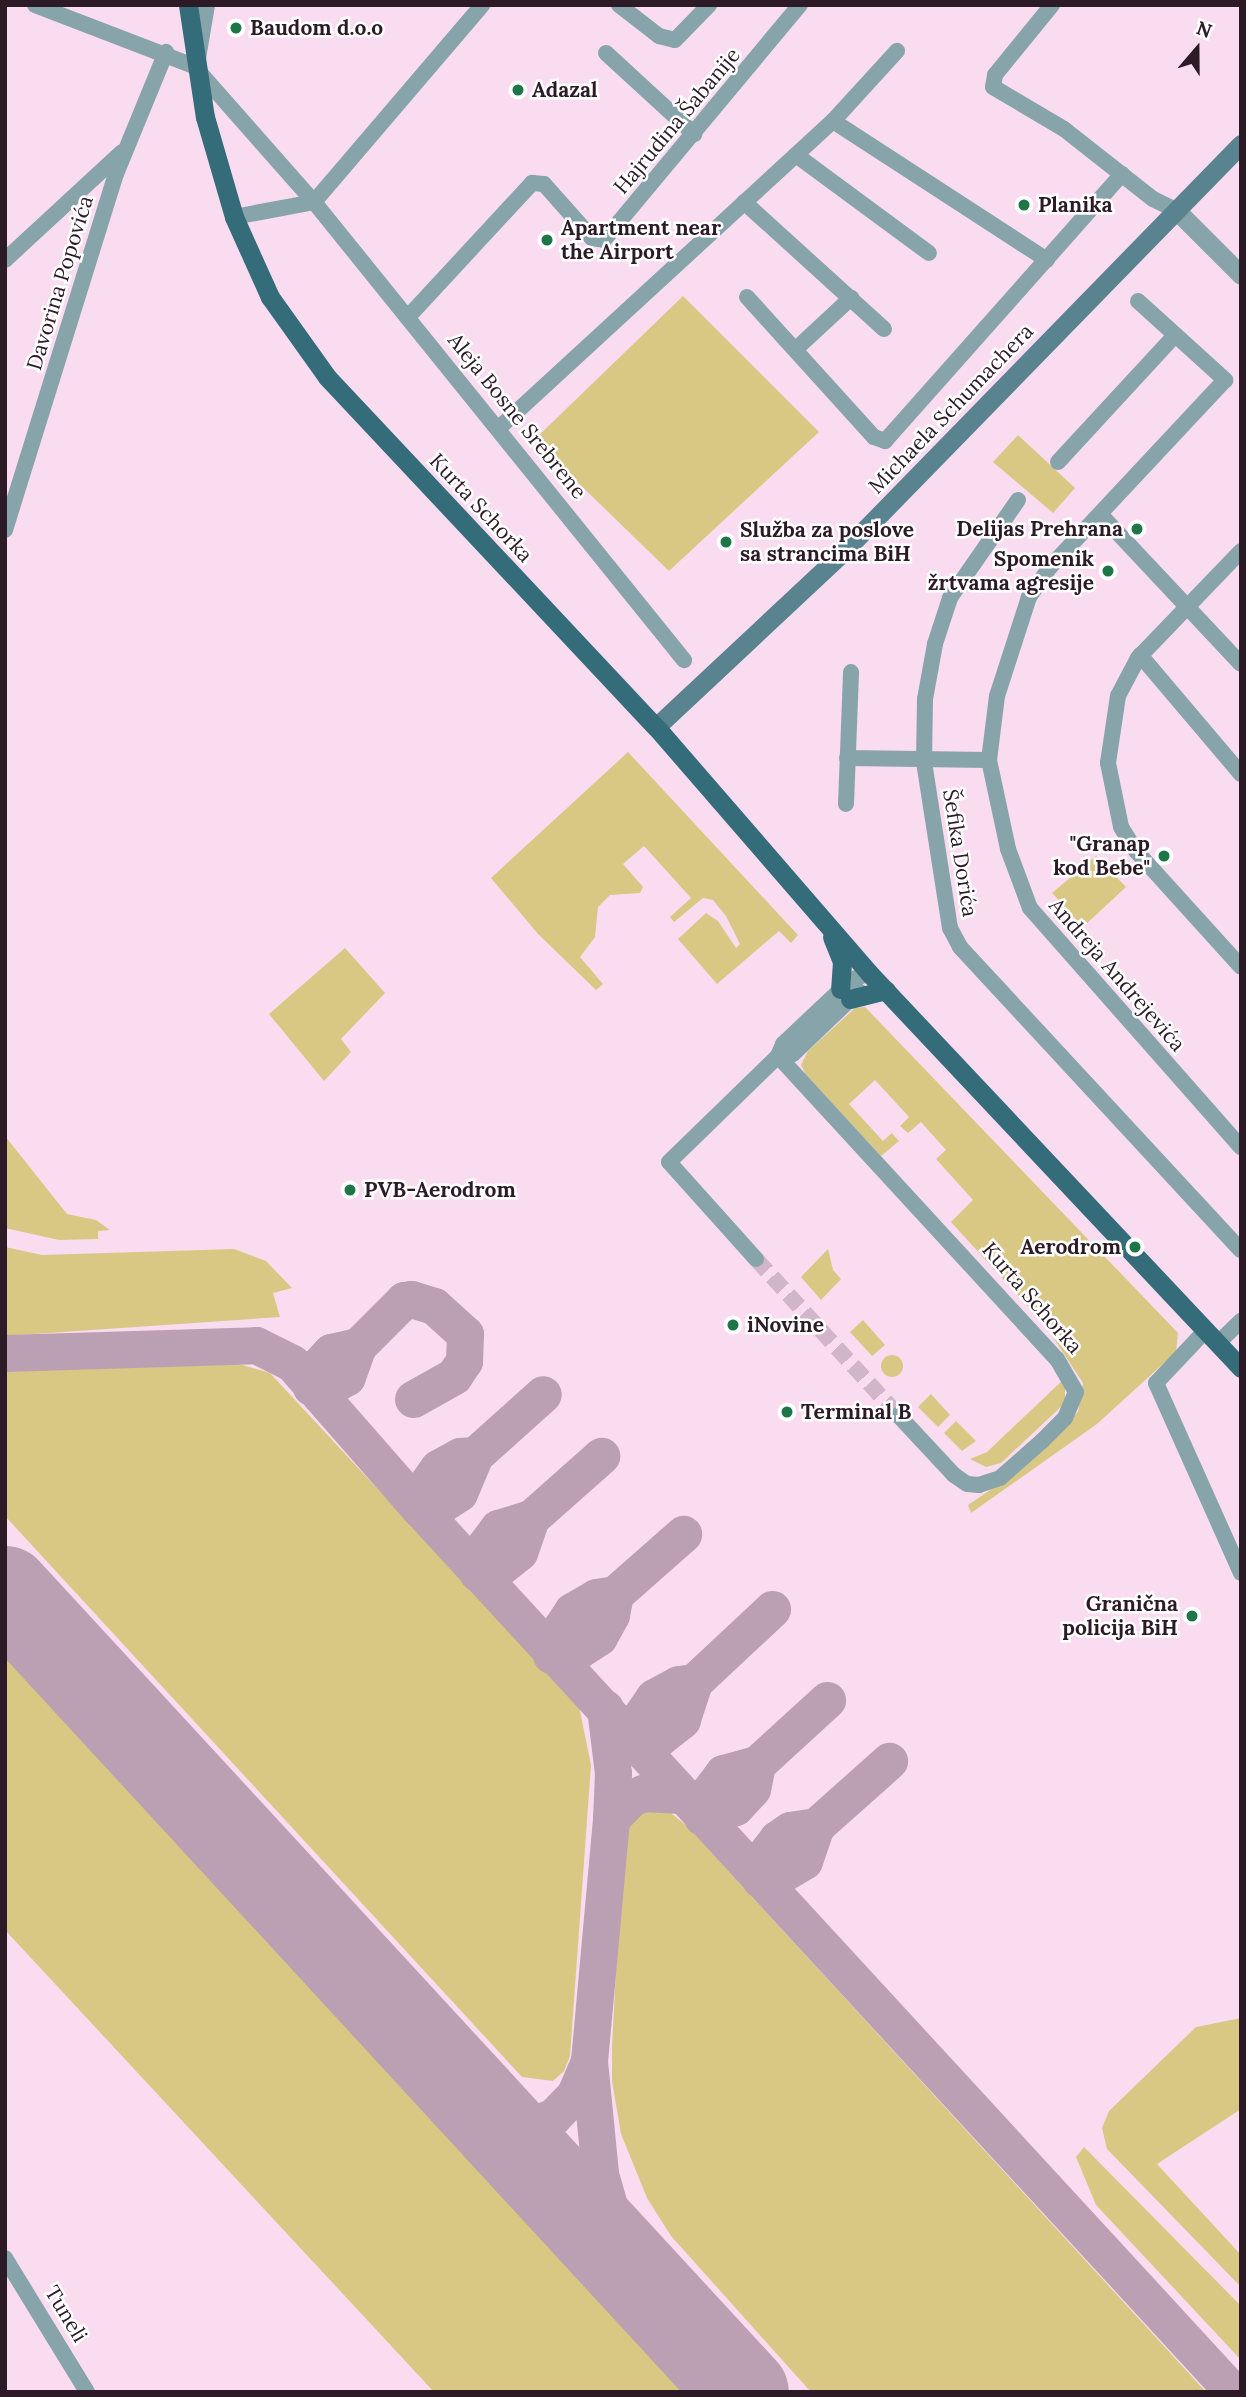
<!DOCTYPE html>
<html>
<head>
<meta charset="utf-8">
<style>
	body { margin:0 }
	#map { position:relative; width:1246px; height:2397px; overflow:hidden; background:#fadcf1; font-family:Lora,serif }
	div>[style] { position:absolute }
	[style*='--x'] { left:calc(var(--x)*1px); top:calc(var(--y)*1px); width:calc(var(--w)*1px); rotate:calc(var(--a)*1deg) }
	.green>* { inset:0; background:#d8c884 }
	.round { border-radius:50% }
	.taxiway>* { height:37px; margin:-18.5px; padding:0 18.5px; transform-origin:18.5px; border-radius:18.5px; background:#baa0b2 }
	.runway>* { height:91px; margin:-45.5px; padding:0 45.5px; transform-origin:45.5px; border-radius:45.5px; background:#baa0b2 }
	.minor-tunnel>* { height:16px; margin-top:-8px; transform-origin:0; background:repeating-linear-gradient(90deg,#d1b5c9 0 16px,transparent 0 24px) }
	.minor>* { height:16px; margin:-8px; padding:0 8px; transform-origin:8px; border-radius:8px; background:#88a4ab }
	.tertiary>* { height:19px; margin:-9.5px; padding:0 9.5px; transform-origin:9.5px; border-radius:9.5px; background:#88a4ab }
	.secondary>* { height:19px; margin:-9.5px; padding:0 9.5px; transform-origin:9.5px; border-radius:9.5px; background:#59838e }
	.primary>* { height:19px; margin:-9.5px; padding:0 9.5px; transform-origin:9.5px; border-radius:9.5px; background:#346c79 }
	.dots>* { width:19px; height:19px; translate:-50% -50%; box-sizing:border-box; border:4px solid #fff; border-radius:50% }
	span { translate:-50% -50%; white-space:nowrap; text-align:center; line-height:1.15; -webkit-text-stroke:5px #fff; paint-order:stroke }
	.poi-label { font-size:21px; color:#2c1a27; font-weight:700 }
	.left { translate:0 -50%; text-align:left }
	.right { translate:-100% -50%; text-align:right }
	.street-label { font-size:21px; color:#2c1a27 }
	.frame { position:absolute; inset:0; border:7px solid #2c1a27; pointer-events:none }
	.north { position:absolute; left:1162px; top:14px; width:70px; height:70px; -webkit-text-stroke:5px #fff; paint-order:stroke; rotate:20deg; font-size:19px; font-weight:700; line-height:28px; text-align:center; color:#2c1a27 }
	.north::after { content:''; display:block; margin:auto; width:24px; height:32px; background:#2c1a27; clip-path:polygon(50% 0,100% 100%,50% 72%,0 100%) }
</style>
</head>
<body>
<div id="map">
	<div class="green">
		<div style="clip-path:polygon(683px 296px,819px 432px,669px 571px,534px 440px)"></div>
		<div style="clip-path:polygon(1018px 435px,1075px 488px,1053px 513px,993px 462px)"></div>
		<div style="clip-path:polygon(628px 752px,798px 935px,791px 943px,779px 931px,717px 984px,678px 939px,706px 913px,718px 921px,736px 948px,740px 944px,726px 916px,713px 900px,703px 898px,674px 922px,670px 917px,691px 898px,644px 846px,623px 864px,643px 887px,640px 893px,610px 895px,598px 907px,595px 937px,580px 957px,603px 984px,596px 990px,538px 934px,491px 878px)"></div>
		<div style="clip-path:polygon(1096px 856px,1126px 887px,1083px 927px,1052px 893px)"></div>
		<div style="clip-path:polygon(345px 948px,385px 993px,341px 1039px,351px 1052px,324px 1081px,269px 1014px)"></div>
		<div style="clip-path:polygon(865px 1007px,1178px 1333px,1176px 1352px,1097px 1424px,971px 1513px,968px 1505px,1024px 1467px,1078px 1412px,1083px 1383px,1045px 1325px,951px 1222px,973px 1200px,936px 1159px,946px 1150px,921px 1122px,908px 1133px,900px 1126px,909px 1117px,875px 1080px,849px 1104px,883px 1141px,892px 1133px,899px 1141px,881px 1156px,806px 1075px,801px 1065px,808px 1051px,855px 1008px)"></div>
		<div style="clip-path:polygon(5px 1136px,67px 1214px,96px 1220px,110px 1230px,98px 1231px,98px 1239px,59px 1240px,5px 1228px)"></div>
		<div style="clip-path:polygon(5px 1247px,42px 1255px,234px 1249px,266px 1261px,292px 1288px,273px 1293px,280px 1317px,5px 1336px)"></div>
		<div style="clip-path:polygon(828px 1249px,833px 1270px,841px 1279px,821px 1300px,801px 1277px)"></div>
		<div style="clip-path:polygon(863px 1320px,885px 1345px,872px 1356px,850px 1332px)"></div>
		<div class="round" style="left:881px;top:1355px;width:22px;height:22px"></div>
		<div style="clip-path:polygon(232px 1362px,270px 1373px,579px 1706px,591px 1765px,570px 2056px,564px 2071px,553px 2081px,522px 2077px,5px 1516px,5px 1370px)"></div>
		<div style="clip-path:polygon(1065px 1378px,1065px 1403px,1001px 1463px,986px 1467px,970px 1459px,987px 1452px)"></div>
		<div style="clip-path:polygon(931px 1394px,950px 1415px,938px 1427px,918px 1407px)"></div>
		<div style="clip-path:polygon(956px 1421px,976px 1441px,962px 1451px,944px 1433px)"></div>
		<div style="clip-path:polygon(5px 1646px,254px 1914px,690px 2392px,434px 2392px,5px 1930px)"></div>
		<div style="clip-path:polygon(648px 1807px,671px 1813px,689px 1828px,1206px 2392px,811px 2392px,671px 2236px,647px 2198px,621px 2134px,612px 2081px,612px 2047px,623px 1835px,630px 1819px)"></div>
		<div style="clip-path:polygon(1241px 2018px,1241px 2109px,1157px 2164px,1241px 2255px,1241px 2287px,1107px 2149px,1102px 2128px,1109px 2111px,1196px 2027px)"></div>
		<div style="clip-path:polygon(1084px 2147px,1241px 2306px,1241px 2360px,1096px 2205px,1076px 2157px)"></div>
	</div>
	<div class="taxiway">
		<div style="--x:358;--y:1346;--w:65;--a:-45"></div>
		<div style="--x:404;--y:1300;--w:7;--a:-8"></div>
		<div style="--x:411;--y:1299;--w:24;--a:17"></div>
		<div style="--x:434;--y:1306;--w:42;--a:42.1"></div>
		<div style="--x:465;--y:1334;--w:27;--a:92"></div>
		<div style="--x:464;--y:1361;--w:18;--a:124"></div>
		<div style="--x:454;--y:1376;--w:47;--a:150.7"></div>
		<div style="--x:358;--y:1346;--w:33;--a:110"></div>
		<div style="--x:347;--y:1377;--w:21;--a:151"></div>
		<div style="--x:329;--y:1387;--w:18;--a:180"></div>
		<div style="--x:311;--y:1387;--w:17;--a:-80"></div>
		<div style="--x:314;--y:1370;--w:25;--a:-47"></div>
		<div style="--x:331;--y:1352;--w:28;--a:-13"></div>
		<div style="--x:5;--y:1353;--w:251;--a:-1.8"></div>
		<div style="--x:256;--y:1345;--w:40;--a:26.6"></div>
		<div style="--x:292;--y:1363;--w:194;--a:48.8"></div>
		<div style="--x:420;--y:1509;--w:1200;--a:47.36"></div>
		<div style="--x:475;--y:1455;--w:41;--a:112.8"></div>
		<div style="--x:459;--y:1493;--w:27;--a:147"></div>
		<div style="--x:436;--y:1508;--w:16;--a:176"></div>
		<div style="--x:420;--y:1509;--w:17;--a:-87"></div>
		<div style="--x:421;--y:1492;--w:29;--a:-55"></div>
		<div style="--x:438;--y:1468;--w:25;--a:-29"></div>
		<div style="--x:460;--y:1456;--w:15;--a:-4"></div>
		<div style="--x:475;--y:1455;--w:91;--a:-41.9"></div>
		<div style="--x:531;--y:1518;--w:36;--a:109"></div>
		<div style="--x:519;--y:1552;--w:26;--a:141"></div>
		<div style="--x:499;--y:1568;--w:22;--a:167"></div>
		<div style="--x:478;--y:1573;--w:25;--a:-79"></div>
		<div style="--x:483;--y:1548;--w:25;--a:-53"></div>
		<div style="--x:498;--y:1528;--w:34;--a:-17"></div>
		<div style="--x:531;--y:1518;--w:94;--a:-41.5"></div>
		<div style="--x:615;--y:1594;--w:21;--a:101"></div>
		<div style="--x:611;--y:1615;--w:25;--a:119"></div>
		<div style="--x:599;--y:1637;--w:24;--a:147"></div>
		<div style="--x:579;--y:1650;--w:28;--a:170"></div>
		<div style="--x:551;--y:1655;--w:24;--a:-73"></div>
		<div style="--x:558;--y:1632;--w:25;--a:-56"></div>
		<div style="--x:572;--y:1611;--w:28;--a:-30"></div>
		<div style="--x:596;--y:1597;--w:19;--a:-9"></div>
		<div style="--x:615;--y:1594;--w:91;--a:-41.4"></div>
		<div style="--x:694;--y:1682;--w:40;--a:108"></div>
		<div style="--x:682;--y:1720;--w:29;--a:142"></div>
		<div style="--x:659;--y:1738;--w:24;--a:168"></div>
		<div style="--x:636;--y:1743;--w:26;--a:-81"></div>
		<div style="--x:640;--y:1717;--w:24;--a:-55"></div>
		<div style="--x:654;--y:1697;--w:27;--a:-28"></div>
		<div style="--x:678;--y:1684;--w:16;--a:-7"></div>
		<div style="--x:694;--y:1682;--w:107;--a:-43.1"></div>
		<div style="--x:605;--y:1708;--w:65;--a:83"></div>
		<div style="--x:613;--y:1773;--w:46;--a:92.5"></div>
		<div style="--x:757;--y:1764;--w:25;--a:101"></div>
		<div style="--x:752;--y:1789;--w:25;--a:133"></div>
		<div style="--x:735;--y:1807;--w:34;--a:163"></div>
		<div style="--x:702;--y:1817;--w:25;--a:-76"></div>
		<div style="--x:708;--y:1793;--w:25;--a:-53"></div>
		<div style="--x:723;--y:1773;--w:35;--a:-15"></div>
		<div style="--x:757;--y:1764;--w:95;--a:-42.4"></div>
		<div style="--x:816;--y:1826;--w:37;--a:109"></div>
		<div style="--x:804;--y:1861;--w:31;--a:149"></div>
		<div style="--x:777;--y:1877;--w:17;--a:173"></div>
		<div style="--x:760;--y:1879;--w:29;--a:-74"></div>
		<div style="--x:768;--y:1851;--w:15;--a:-53"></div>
		<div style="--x:777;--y:1839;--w:16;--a:-35"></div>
		<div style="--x:790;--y:1830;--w:26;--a:-9"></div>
		<div style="--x:816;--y:1826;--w:98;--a:-41.7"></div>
		<div style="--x:589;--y:2061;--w:243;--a:-84.8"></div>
		<div style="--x:611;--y:1819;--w:28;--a:-46"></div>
		<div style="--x:630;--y:1799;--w:14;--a:-25"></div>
		<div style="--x:643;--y:1793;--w:39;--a:3"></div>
		<div style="--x:458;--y:2085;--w:48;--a:33"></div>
		<div style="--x:498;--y:2111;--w:42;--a:15"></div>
		<div style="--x:539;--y:2122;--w:15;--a:-20"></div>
		<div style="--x:553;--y:2117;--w:32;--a:-46"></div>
		<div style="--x:575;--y:2094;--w:36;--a:-67"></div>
		<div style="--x:589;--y:2061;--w:114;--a:84.4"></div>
		<div style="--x:600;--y:2174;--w:35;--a:74"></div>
		<div style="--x:610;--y:2208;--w:123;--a:60.7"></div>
	</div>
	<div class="runway">
		<div style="--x:5;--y:1591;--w:1089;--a:47.34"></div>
	</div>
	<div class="minor-tunnel">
		<div style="--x:756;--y:1259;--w:211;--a:47.7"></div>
	</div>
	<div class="minor">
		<div style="--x:35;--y:5;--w:170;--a:21"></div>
		<div style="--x:194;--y:66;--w:181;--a:48.6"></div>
		<div style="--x:314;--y:202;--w:589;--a:51.07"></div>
		<div style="--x:619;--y:5;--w:51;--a:37.8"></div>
		<div style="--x:659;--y:36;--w:16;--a:14"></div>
		<div style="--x:675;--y:40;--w:49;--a:-45.8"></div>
		<div style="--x:1052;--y:5;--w:90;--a:129.2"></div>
		<div style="--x:995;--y:75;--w:12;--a:99"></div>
		<div style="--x:993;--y:87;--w:82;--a:30.6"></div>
		<div style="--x:1064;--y:129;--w:113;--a:38.2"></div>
		<div style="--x:1153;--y:199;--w:25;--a:26"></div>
		<div style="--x:606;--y:53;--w:120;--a:42.6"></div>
		<div style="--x:833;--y:121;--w:255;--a:33"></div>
		<div style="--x:796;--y:155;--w:165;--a:36.4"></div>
		<div style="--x:744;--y:202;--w:189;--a:42.2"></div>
		<div style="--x:234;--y:217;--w:81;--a:-10.6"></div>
		<div style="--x:314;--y:202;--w:259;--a:-49.5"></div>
		<div style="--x:5;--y:260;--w:159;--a:-42.7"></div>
		<div style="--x:747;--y:297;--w:189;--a:47.8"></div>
		<div style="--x:874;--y:437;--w:12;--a:20"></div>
		<div style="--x:885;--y:441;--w:357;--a:-48.4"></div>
		<div style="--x:1138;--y:301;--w:118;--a:42.2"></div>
		<div style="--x:1225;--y:380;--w:256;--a:133.1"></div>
		<div style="--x:1050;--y:567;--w:37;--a:125"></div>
		<div style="--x:1029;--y:597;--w:104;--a:107.9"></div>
		<div style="--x:997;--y:696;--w:64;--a:97.1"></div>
		<div style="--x:989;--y:760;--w:91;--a:77.9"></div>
		<div style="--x:1008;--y:849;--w:63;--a:69.6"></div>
		<div style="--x:1030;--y:908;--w:319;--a:48.6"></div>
		<div style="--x:408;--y:317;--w:183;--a:-47.2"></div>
		<div style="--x:532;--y:183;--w:12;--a:5"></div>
		<div style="--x:544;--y:184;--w:72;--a:48.4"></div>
		<div style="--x:592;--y:238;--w:12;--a:9"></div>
		<div style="--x:604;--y:240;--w:306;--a:-50.2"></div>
		<div style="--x:797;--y:348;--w:74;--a:-42.8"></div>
		<div style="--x:499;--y:428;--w:454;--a:-42.6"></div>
		<div style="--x:833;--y:121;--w:95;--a:-47.6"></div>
		<div style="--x:1058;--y:462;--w:173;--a:-47.3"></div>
		<div style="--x:1018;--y:500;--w:119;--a:124.8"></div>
		<div style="--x:950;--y:598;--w:48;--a:108.1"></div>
		<div style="--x:935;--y:644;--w:56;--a:100.3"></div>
		<div style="--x:925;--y:699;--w:63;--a:90.9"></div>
		<div style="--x:924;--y:762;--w:168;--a:81.1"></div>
		<div style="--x:950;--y:928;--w:21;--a:62"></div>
		<div style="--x:960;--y:947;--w:413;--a:47.2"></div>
		<div style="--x:1101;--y:515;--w:204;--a:46.8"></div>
		<div style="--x:5;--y:530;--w:373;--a:-72.7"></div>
		<div style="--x:116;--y:174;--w:132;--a:-67.7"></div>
		<div style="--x:1241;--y:551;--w:149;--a:133.9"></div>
		<div style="--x:1138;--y:658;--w:43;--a:117.8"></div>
		<div style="--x:1118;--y:696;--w:68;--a:98.5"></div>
		<div style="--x:1108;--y:763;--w:65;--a:78.5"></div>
		<div style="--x:1121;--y:827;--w:28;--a:58"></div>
		<div style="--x:1136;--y:851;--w:156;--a:47.8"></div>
		<div style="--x:1140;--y:655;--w:156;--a:49.7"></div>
		<div style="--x:847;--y:758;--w:142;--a:0.8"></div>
		<div style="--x:846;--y:804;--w:132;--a:-87.8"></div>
		<div style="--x:778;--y:1056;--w:412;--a:47.4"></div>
		<div style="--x:1057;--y:1359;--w:38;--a:60"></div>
		<div style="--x:1076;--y:1392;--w:28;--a:113"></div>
		<div style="--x:1065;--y:1418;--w:33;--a:135"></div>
		<div style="--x:1042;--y:1441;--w:56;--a:138.6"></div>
		<div style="--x:1000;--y:1478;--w:22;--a:162"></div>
		<div style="--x:979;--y:1485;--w:12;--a:-175"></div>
		<div style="--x:967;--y:1484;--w:16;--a:-145"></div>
		<div style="--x:954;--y:1475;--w:82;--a:-133"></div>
		<div style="--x:778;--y:1056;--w:15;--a:-8"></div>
		<div style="--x:793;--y:1054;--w:91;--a:-43.7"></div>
		<div style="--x:756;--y:1259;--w:130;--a:-131.9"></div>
		<div style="--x:669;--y:1162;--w:152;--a:-44.2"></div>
		<div style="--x:778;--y:1056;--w:13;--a:-67"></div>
		<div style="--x:783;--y:1044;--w:93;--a:-43.3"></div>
		<div style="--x:851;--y:980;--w:19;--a:-21"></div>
		<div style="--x:1206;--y:1330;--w:73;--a:133.3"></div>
		<div style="--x:1156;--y:1383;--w:208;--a:65.9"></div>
		<div style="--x:1218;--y:1343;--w:32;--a:-44"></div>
		<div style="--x:5;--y:2258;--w:157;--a:58.5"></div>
	</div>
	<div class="tertiary">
		<div style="--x:196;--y:58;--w:54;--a:-80.4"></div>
		<div style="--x:1176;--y:210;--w:92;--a:45"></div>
	</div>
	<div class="secondary">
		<div style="--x:656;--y:727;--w:252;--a:-43.1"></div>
		<div style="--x:840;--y:555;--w:574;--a:-45.71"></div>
	</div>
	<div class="primary">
		<div style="--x:188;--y:5;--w:113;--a:81.4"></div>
		<div style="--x:205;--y:117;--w:104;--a:73.8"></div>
		<div style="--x:234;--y:217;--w:88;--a:65.8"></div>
		<div style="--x:270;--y:297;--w:98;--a:54.5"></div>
		<div style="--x:327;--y:377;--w:480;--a:46.8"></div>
		<div style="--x:656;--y:727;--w:325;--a:49.1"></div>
		<div style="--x:869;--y:973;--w:543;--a:46.72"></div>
		<div style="--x:832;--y:937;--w:27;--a:68"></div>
		<div style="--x:842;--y:962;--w:27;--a:94"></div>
		<div style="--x:850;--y:999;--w:37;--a:-14"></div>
	</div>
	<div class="dots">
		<div style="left:236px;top:28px;background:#1d7548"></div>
		<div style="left:518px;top:90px;background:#1d7548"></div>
		<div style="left:1024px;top:205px;background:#1d7548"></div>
		<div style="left:547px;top:240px;background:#1d7548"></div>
		<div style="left:1137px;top:529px;background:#1d7548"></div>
		<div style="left:726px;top:542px;background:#1d7548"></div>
		<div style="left:1108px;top:571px;background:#1d7548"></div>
		<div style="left:1164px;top:856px;background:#1d7548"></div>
		<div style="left:350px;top:1190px;background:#1d7548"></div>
		<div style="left:1135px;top:1247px;background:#1d7548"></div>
		<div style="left:733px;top:1325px;background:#1d7548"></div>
		<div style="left:787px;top:1412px;background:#1d7548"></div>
		<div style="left:1192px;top:1616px;background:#1d7548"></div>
	</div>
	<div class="poi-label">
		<span class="left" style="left:250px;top:28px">Baudom d.o.o</span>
		<span class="left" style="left:532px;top:90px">Adazal</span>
		<span class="left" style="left:1038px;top:205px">Planika</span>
		<span class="left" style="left:561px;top:240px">Apartment near<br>the Airport</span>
		<span class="right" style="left:1123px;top:529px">Delijas Prehrana</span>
		<span class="left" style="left:740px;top:542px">Služba za poslove<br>sa strancima BiH</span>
		<span class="right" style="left:1094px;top:571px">Spomenik<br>žrtvama agresije</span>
		<span class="right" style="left:1150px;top:856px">"Granap<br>kod Bebe"</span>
		<span class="left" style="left:364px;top:1190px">PVB-Aerodrom</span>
		<span class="right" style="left:1121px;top:1247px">Aerodrom</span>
		<span class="left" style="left:747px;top:1325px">iNovine</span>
		<span class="left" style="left:801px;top:1412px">Terminal B</span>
		<span class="right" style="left:1178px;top:1616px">Granična<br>policija BiH</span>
	</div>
	<div class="street-label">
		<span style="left:677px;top:121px;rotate:-50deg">Hajrudina Šabanije</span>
		<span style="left:60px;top:283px;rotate:-73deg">Davorina Popovića</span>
		<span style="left:951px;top:409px;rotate:-46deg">Michaela Schumachera</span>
		<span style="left:517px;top:416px;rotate:51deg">Aleja Bosne Srebrene</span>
		<span style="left:481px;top:508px;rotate:47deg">Kurta Schorka</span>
		<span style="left:960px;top:853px;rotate:81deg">Šefika Dorića</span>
		<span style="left:1117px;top:975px;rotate:49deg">Andreja Andrejevića</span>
		<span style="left:1032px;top:1298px;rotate:49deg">Kurta Schorka</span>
		<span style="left:66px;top:2314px;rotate:59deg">Tuneli</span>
	</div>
	<div class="frame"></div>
	<div class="north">N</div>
</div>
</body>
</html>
